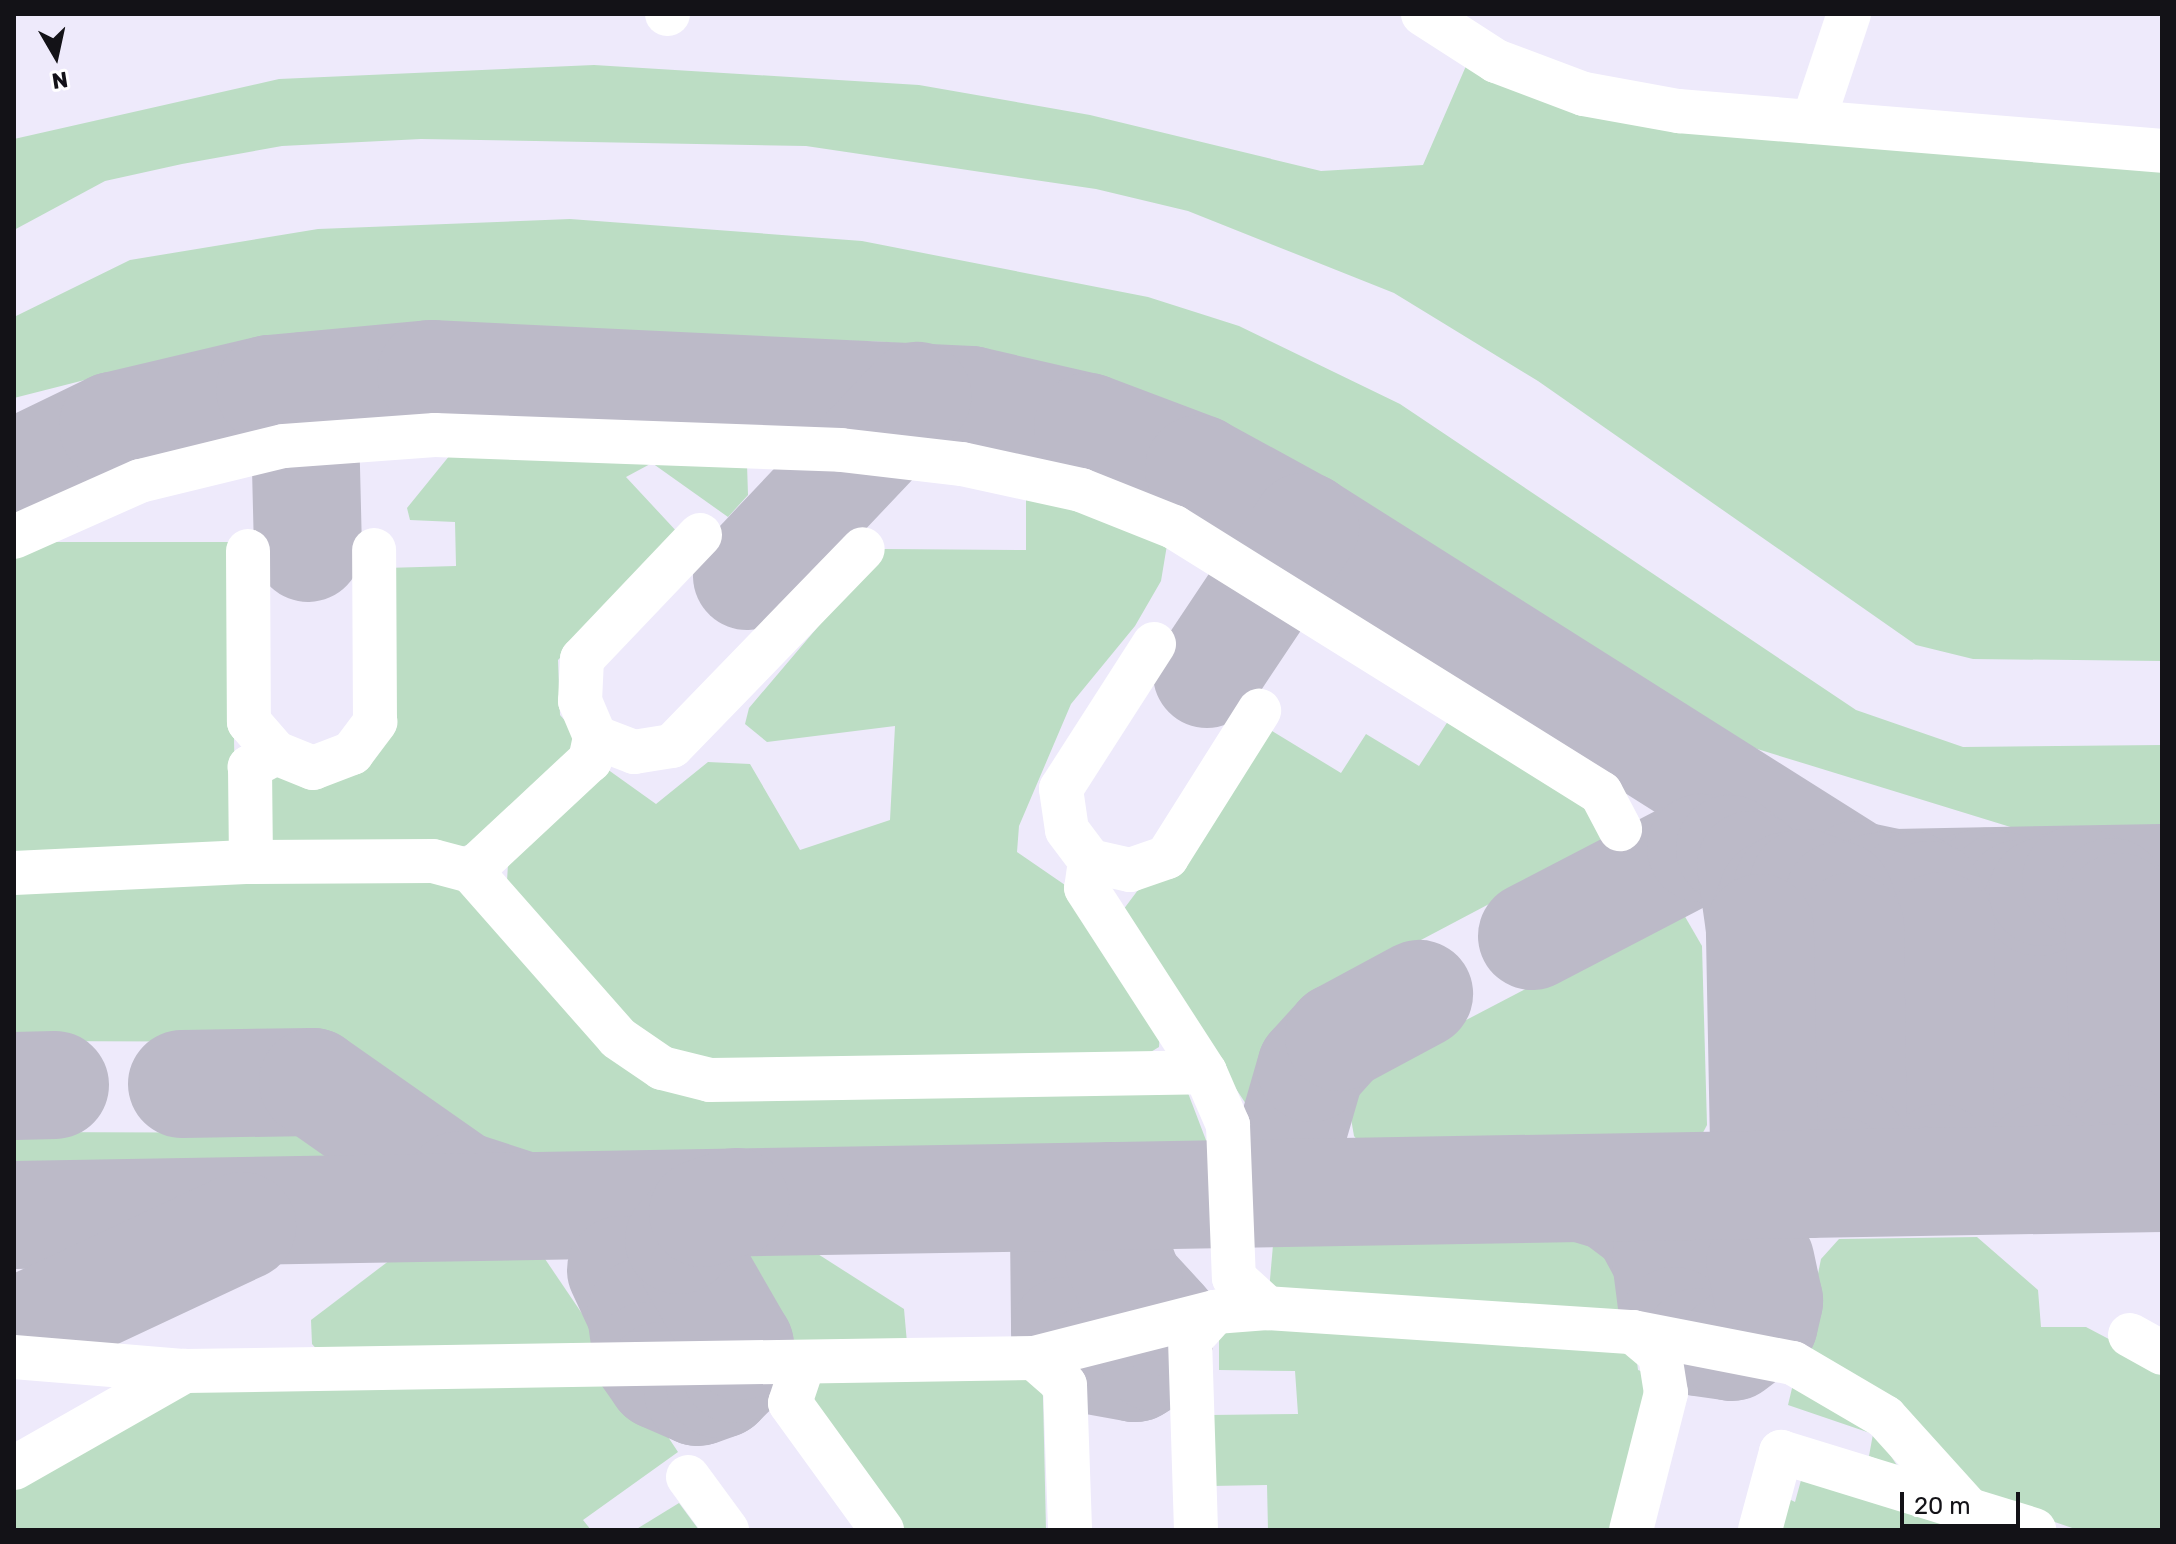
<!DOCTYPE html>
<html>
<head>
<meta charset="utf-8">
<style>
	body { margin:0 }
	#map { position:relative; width:2176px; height:1544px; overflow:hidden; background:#eeeafb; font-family:Rubik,sans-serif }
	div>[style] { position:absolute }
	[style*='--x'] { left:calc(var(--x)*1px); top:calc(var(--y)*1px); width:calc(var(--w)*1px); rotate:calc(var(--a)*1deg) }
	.green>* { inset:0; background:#bcddc4 }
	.taxiway>* { height:108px; margin:-54px; padding:0 54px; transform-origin:54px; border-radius:54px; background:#bcbac8 }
	.minor>* { height:44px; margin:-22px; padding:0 22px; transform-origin:22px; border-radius:22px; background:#fff }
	span { translate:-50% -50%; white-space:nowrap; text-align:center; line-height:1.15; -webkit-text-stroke:8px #fff; paint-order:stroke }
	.frame { position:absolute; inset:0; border:16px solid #131217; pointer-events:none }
	.north { position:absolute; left:16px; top:16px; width:80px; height:80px; -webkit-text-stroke:6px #fff; paint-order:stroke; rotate:171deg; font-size:22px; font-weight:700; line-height:32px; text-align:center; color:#131217 }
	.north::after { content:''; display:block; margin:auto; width:28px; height:36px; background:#131217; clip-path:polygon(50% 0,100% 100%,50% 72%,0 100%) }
	.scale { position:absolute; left:1900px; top:1492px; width:120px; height:36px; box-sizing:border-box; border:4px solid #131217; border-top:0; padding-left:10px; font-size:24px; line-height:28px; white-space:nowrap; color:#131217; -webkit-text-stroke:6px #fff; paint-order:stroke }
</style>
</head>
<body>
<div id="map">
	<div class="green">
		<div style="clip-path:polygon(594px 65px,919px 85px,1090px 115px,1321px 171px,1423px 165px,1466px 66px,2162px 167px,2162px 661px,1973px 659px,1916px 645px,1538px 381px,1394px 293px,1188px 211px,1096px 189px,806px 146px,421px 139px,282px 146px,182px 164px,105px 181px,14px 230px,14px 139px,279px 79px)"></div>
		<div style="clip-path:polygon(570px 219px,862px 241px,1148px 297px,1239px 326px,1400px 404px,1856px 710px,1963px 747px,2162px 745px,2162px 825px,2017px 829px,1728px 740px,1297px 465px,1124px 389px,1006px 359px,887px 342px,380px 326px,187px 354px,14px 398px,14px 317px,130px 260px,318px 229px)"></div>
		<div style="clip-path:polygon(450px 455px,747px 464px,748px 495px,728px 517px,652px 463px,626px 477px,679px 534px,558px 660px,560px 715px,576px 733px,577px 748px,485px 838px,451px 851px,273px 841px,266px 828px,266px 777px,365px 770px,385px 568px,456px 566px,455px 522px,410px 520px,407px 508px)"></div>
		<div style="clip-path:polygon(1026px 499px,1074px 505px,1167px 545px,1161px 581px,1135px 626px,1071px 704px,1019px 826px,1017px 852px,1065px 885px,1160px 1031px,1159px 1047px,1144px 1056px,694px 1061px,631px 1029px,507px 881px,508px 864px,607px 769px,656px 804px,708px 762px,750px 764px,800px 850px,890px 820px,895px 726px,767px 742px,745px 724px,749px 708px,884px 549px,1026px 550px)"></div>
		<div style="clip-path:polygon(39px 542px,230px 542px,236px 837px,223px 850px,14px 859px,14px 560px)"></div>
		<div style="clip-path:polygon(1452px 715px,1591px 808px,1603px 844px,1313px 997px,1266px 1050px,1248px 1107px,1120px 914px,1262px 725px,1341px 773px,1366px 734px,1419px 766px)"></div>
		<div style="clip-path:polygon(430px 878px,469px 893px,616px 1058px,1188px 1093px,1209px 1148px,517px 1164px,330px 1042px,14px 1041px,14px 888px)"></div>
		<div style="clip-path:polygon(1680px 908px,1702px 946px,1707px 1125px,1698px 1142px,1364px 1148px,1354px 1136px,1347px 1095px,1365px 1073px)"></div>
		<div style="clip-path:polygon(14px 1132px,303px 1133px,352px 1166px,14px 1171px)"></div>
		<div style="clip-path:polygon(1977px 1237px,2038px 1290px,2041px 1327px,2086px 1327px,2162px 1367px,2162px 1530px,2078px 1530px,1991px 1500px,1803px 1348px,1821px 1259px,1839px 1239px)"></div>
		<div style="clip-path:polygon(1568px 1239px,1613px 1246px,1629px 1319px,1269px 1291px,1273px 1245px)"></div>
		<div style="clip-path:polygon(810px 1249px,904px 1309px,907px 1343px,789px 1349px,740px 1283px,738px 1259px,746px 1250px)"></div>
		<div style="clip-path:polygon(543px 1256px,606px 1349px,320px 1353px,312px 1344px,311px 1320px,390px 1260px)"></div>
		<div style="clip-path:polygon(1219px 1319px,1635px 1346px,1638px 1370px,1655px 1376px,1615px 1530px,1268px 1530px,1267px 1485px,1211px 1486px,1211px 1415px,1298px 1414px,1295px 1371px,1219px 1370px)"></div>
		<div style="clip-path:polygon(627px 1375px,678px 1452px,583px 1520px,591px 1530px,14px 1530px,14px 1483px,198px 1387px)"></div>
		<div style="clip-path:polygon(1036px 1375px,1043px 1396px,1046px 1530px,902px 1530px,807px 1391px,823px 1376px)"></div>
		<div style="clip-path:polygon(1793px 1384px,1869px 1422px,1898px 1467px,1869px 1456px,1873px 1434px,1788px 1405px)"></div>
		<div style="clip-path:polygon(1803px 1473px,1989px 1530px,1776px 1530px,1785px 1497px,1795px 1502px)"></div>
		<div style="clip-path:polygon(679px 1503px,699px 1530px,635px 1530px)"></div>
	</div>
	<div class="taxiway">
		<div style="--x:304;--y:386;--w:162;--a:88.6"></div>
		<div style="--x:14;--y:474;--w:110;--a:-25.9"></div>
		<div style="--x:113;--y:426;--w:161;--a:-13.3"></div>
		<div style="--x:270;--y:389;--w:162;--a:-5.3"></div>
		<div style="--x:431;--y:374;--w:540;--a:2.76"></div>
		<div style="--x:970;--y:400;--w:121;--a:12.9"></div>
		<div style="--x:1088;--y:427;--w:119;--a:20.7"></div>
		<div style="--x:1199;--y:469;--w:121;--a:28.7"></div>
		<div style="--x:1305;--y:527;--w:652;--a:32.28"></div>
		<div style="--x:1856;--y:875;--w:40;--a:12"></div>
		<div style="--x:1895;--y:883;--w:267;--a:-1.1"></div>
		<div style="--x:747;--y:576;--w:248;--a:-46.6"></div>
		<div style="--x:1207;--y:674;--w:177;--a:-56.3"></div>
		<div style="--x:1958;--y:890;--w:28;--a:-17"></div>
		<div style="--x:1985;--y:882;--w:18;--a:13"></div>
		<div style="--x:2003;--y:886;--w:18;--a:27"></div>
		<div style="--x:2019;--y:894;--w:32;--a:70"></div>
		<div style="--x:2030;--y:924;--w:217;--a:89.2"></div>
		<div style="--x:2033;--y:1141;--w:44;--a:125.8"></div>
		<div style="--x:2007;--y:1177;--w:40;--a:-177.1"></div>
		<div style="--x:2038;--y:902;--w:11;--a:-63"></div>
		<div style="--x:2043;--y:892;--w:35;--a:-20"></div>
		<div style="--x:2076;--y:880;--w:37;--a:19"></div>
		<div style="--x:2111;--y:892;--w:17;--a:62"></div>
		<div style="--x:2119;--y:907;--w:232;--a:88.5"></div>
		<div style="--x:2125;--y:1139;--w:46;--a:126.1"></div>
		<div style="--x:2098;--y:1176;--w:34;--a:180"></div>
		<div style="--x:2064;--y:1176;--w:31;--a:-142"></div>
		<div style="--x:1858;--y:904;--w:25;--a:-42"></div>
		<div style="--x:1877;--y:887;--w:36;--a:-2"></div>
		<div style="--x:1913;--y:886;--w:18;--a:29"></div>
		<div style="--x:1929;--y:895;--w:33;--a:69"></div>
		<div style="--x:1941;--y:926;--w:232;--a:90.5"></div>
		<div style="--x:1939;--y:1158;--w:30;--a:134"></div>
		<div style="--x:1918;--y:1180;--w:18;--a:174"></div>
		<div style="--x:1900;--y:1182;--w:17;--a:-173"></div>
		<div style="--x:1883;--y:1180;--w:28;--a:-141"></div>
		<div style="--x:1532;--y:936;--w:191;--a:-27.5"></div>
		<div style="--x:1701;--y:848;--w:29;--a:2"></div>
		<div style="--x:1730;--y:849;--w:26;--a:37"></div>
		<div style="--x:1751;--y:865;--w:64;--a:81.9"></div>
		<div style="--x:1760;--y:928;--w:36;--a:-69"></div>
		<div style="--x:1773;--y:894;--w:17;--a:-28"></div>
		<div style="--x:1788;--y:886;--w:16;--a:-11"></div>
		<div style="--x:1804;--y:883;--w:37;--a:20"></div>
		<div style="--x:1839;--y:896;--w:33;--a:70"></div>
		<div style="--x:1850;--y:927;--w:217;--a:89.2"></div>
		<div style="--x:1853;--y:1144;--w:30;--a:116"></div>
		<div style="--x:1840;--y:1171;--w:33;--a:157"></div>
		<div style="--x:1810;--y:1184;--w:35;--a:-162"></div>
		<div style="--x:1777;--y:1173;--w:32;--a:-114"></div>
		<div style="--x:1764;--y:1144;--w:216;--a:-91.1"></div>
		<div style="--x:182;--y:1084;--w:131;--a:-0.9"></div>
		<div style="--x:313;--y:1082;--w:179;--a:35"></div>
		<div style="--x:460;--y:1185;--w:58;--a:18.1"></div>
		<div style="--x:14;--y:1086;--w:41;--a:-1.4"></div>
		<div style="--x:1582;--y:1188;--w:34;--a:17"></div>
		<div style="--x:1614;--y:1198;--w:40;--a:37"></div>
		<div style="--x:1646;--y:1222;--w:42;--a:61.6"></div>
		<div style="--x:1666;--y:1259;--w:63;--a:82.6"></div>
		<div style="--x:1674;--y:1321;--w:32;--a:41"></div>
		<div style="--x:1698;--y:1342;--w:34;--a:8"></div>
		<div style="--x:1732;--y:1347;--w:40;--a:-37"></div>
		<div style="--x:1764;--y:1323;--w:23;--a:-77"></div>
		<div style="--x:1769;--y:1301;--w:40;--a:-102"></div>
		<div style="--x:1243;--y:1194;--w:47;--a:-33.7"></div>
		<div style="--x:1282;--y:1168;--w:104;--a:-73.8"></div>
		<div style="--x:1311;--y:1068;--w:42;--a:-47.9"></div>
		<div style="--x:1339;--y:1037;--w:91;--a:-28.3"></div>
		<div style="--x:1110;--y:1196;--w:41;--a:152.2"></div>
		<div style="--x:1074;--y:1215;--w:17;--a:126"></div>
		<div style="--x:1064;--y:1229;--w:102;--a:89.4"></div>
		<div style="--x:1065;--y:1331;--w:39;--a:48"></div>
		<div style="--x:1091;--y:1360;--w:45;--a:10.3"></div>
		<div style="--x:1135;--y:1368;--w:22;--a:-30"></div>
		<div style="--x:1154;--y:1357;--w:36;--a:-74"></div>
		<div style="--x:1164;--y:1322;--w:52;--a:-132.6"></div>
		<div style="--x:1129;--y:1284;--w:26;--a:-111"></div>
		<div style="--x:14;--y:1215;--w:2148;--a:-0.99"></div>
		<div style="--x:621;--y:1270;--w:47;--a:65.1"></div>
		<div style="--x:641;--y:1313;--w:43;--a:82.1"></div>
		<div style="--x:647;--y:1356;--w:24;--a:55"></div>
		<div style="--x:661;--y:1376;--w:40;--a:23.4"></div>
		<div style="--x:698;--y:1392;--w:23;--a:-20"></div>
		<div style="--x:720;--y:1384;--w:21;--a:-45"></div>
		<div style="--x:735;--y:1369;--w:24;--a:-78"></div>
		<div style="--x:740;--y:1346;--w:122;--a:-119.9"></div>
		<div style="--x:679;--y:1240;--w:36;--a:-48"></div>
		<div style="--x:703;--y:1213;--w:34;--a:-19"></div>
		<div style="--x:33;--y:1324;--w:231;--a:-25.1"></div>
	</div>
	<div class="minor">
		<div style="--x:667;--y:14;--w:1;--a:0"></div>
		<div style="--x:1423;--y:14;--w:87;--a:32.8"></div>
		<div style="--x:1496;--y:61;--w:94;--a:20.6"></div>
		<div style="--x:1584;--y:94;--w:96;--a:10.3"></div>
		<div style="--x:1678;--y:111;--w:486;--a:4.7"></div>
		<div style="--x:1813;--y:122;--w:114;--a:-71.6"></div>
		<div style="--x:700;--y:535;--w:171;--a:133.6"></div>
		<div style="--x:582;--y:659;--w:42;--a:92.7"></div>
		<div style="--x:580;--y:701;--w:39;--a:67"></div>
		<div style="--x:595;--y:737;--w:42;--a:21"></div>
		<div style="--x:634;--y:752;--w:38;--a:-9"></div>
		<div style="--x:672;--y:746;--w:274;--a:-45.9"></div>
		<div style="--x:14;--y:537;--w:138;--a:-24"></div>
		<div style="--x:140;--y:481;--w:148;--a:-13.7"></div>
		<div style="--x:284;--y:446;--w:151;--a:-4.2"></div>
		<div style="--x:435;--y:435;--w:406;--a:2.1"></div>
		<div style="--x:841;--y:450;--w:122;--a:6.6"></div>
		<div style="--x:962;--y:464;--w:122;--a:12.3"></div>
		<div style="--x:1081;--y:490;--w:100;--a:21.7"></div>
		<div style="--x:1174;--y:527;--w:503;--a:31.92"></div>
		<div style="--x:1601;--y:793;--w:41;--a:62.2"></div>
		<div style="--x:248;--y:551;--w:171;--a:89.7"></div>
		<div style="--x:249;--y:722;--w:41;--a:48.9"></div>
		<div style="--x:276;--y:753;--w:40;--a:22"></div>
		<div style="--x:313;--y:768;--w:42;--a:-21"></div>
		<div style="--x:352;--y:753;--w:39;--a:-53"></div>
		<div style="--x:375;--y:722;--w:172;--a:-90.3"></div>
		<div style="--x:1154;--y:644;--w:172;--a:122.7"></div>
		<div style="--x:1061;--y:789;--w:41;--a:81.7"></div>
		<div style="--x:1067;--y:830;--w:39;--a:53"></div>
		<div style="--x:1090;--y:861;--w:41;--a:12.7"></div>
		<div style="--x:1130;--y:870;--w:39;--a:-19"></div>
		<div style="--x:1167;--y:857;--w:173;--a:-57.8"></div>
		<div style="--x:595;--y:737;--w:24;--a:102"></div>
		<div style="--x:590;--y:760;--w:163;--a:137"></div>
		<div style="--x:471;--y:871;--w:222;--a:48.6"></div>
		<div style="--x:618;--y:1038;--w:53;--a:34.3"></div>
		<div style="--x:662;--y:1068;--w:49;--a:14"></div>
		<div style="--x:710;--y:1080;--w:495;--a:-0.9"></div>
		<div style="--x:276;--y:753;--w:30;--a:152"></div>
		<div style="--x:250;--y:767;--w:95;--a:89.4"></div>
		<div style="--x:251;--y:862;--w:182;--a:-0.3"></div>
		<div style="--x:433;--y:861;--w:39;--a:15"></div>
		<div style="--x:1090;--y:861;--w:27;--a:98"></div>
		<div style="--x:1086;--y:888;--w:219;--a:57.1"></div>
		<div style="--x:1205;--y:1072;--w:58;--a:66.5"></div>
		<div style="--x:1228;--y:1125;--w:153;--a:87.8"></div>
		<div style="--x:1234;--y:1278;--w:45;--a:42.3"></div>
		<div style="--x:14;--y:873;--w:237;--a:-2.7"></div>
		<div style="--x:1633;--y:1332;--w:163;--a:11"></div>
		<div style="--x:1793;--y:1363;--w:107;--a:30.4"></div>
		<div style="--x:1885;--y:1417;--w:124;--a:47.9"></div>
		<div style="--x:2130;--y:1335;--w:37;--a:29"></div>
		<div style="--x:14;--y:1357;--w:172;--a:4.7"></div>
		<div style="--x:185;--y:1371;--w:849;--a:-0.88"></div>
		<div style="--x:1034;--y:1358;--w:41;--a:41.1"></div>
		<div style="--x:1065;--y:1385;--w:145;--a:88"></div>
		<div style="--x:1034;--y:1358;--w:187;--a:-14.3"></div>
		<div style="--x:803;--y:1364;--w:41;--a:108.4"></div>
		<div style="--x:790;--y:1403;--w:157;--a:54.1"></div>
		<div style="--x:14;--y:1468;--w:197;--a:-29.6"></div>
		<div style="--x:688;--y:1477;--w:66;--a:53.7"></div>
		<div style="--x:1196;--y:1530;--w:190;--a:-91.8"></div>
		<div style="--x:1190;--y:1340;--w:38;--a:-48"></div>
		<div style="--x:1215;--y:1312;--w:52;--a:-4.4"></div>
		<div style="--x:1267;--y:1308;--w:367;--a:3.8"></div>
		<div style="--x:1633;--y:1332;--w:35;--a:40"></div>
		<div style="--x:1660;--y:1355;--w:38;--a:81"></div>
		<div style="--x:1666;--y:1393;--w:141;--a:104.3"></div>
		<div style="--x:1760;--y:1530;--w:81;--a:-74.9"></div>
		<div style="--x:1781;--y:1452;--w:265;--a:17.1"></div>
	</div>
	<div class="frame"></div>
	<div class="north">N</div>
	<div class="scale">20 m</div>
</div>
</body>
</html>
